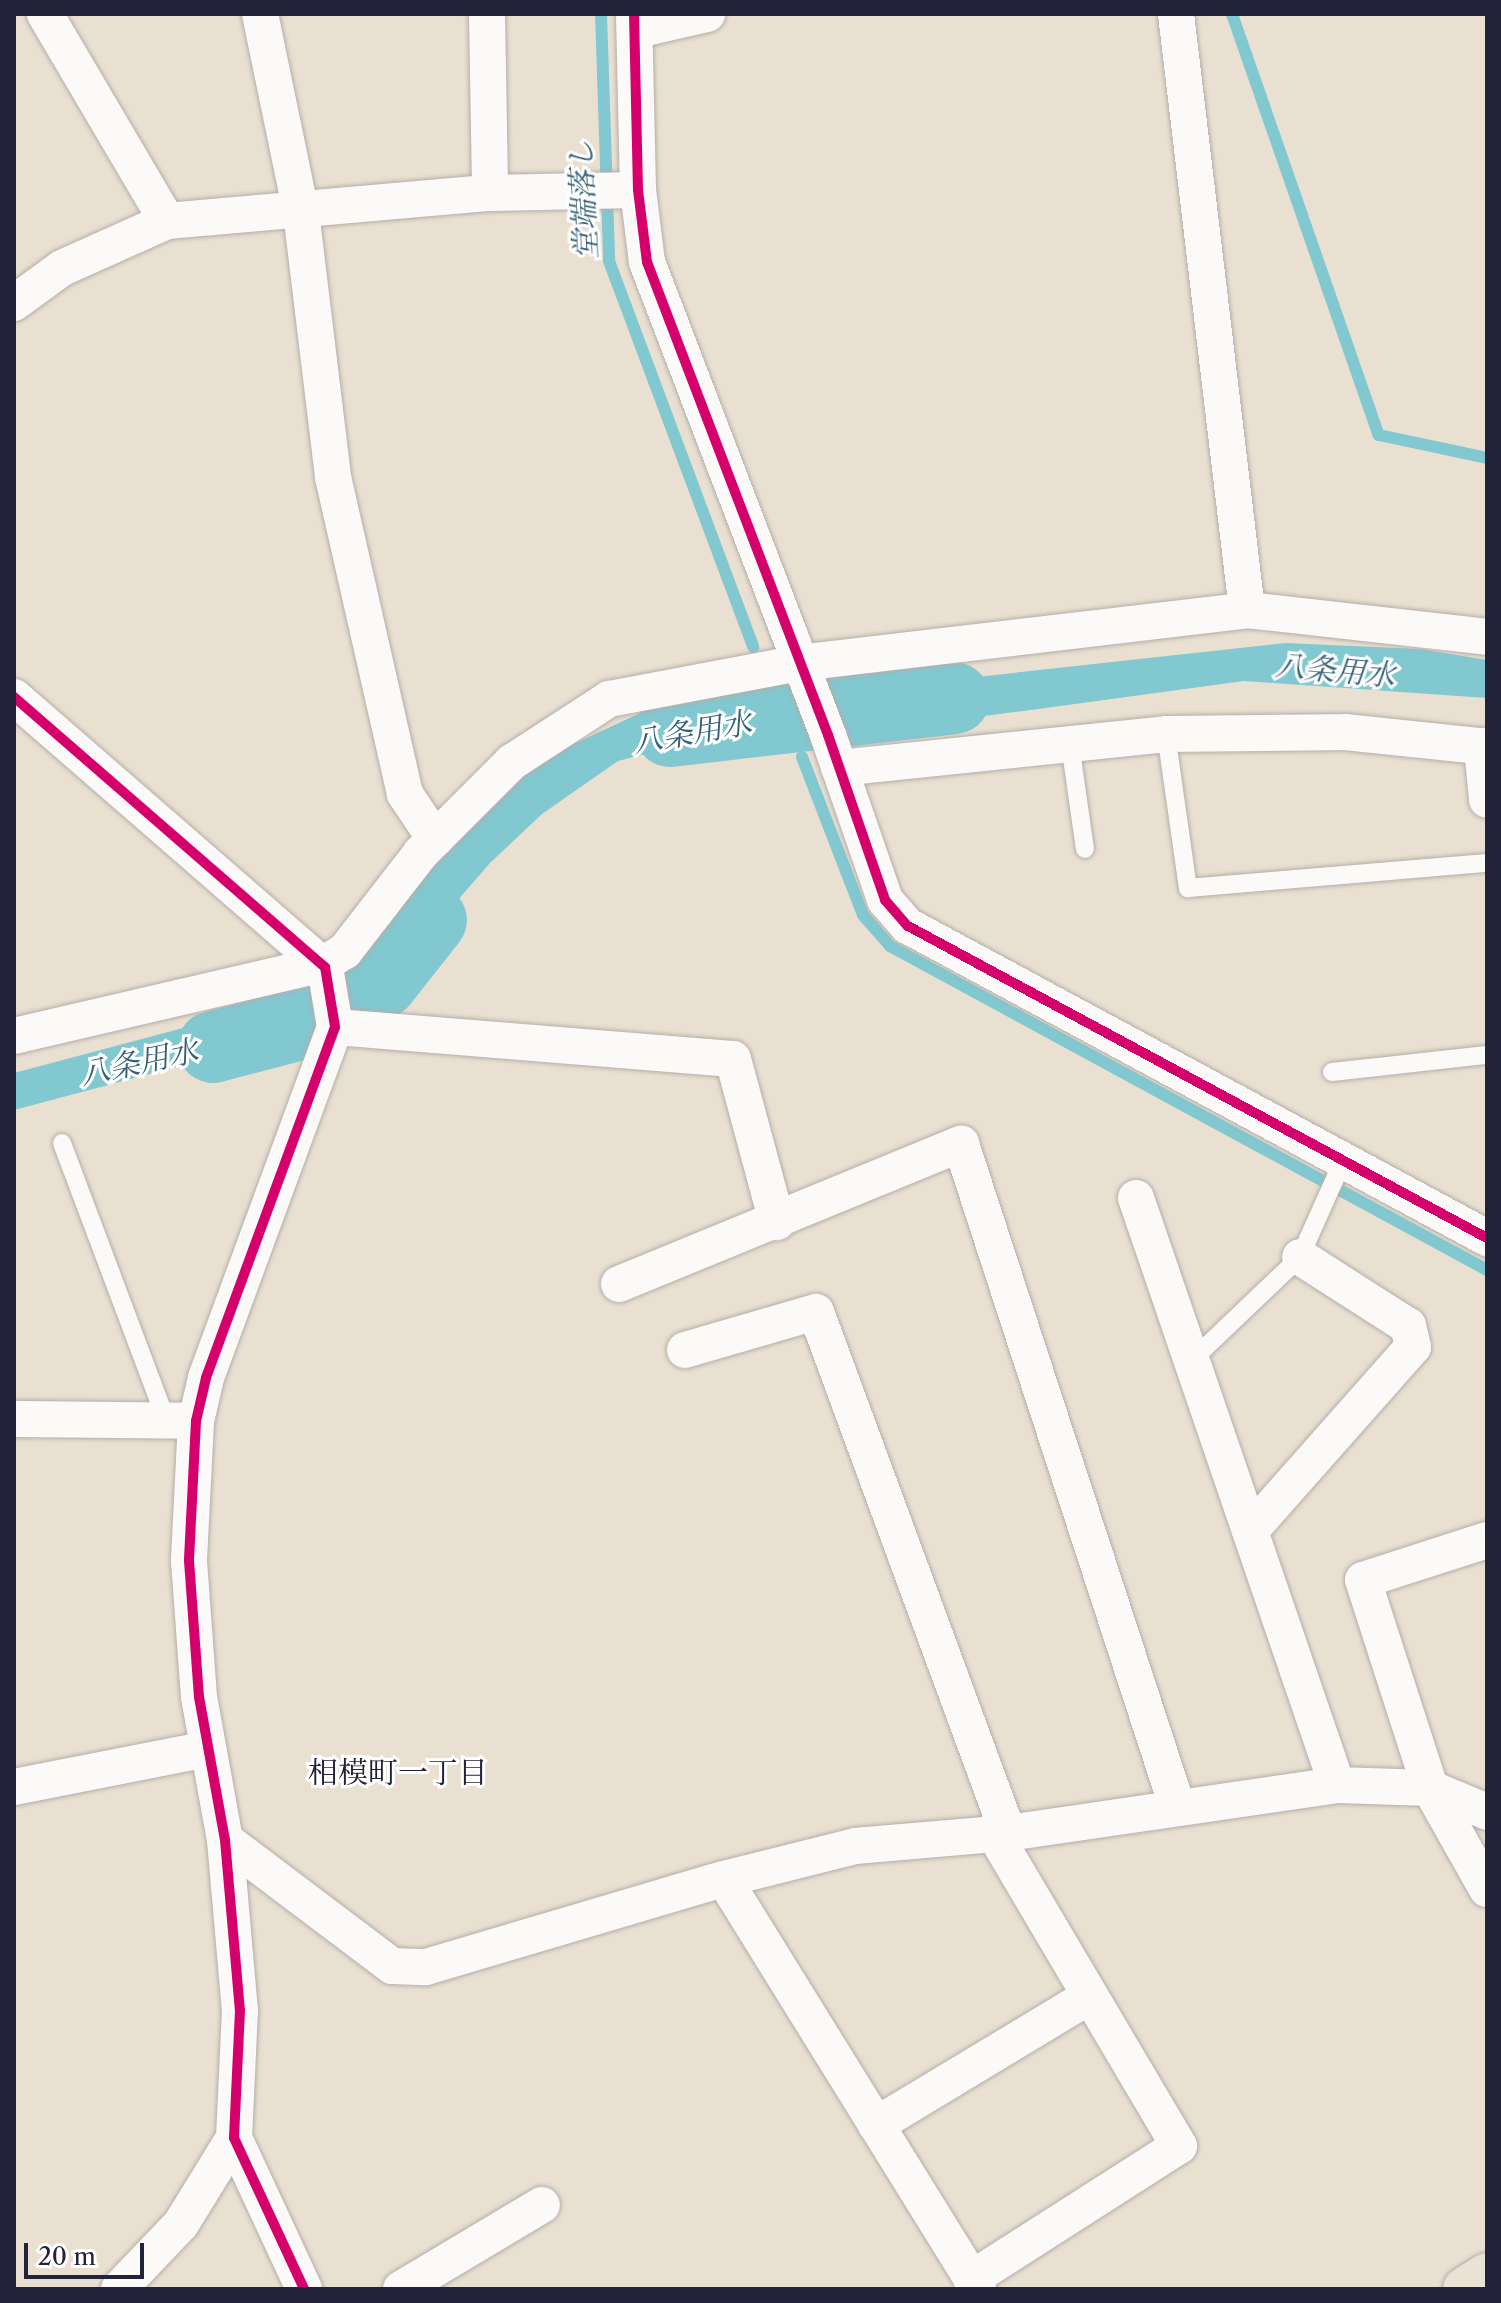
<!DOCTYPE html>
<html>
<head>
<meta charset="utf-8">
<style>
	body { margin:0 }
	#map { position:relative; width:1501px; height:2303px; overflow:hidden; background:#eae0d2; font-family:"Libre Caslon Text","Noto Serif JP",serif }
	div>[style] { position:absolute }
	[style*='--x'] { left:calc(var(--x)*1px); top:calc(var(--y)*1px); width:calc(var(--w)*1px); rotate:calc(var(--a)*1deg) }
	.water>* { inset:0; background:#81c8d1 }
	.stream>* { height:12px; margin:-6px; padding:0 6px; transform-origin:6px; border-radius:6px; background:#81c8d1 }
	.river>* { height:72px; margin:-36px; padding:0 36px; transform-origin:36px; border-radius:36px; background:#81c8d1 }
	.roads { filter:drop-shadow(0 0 2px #b5aea8) drop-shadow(0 0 2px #b5aea8) }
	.lane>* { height:18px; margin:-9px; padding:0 9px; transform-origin:9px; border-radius:9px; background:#fcfaf8 }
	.street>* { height:36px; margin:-18px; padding:0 18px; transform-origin:18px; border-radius:18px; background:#fcfaf8 }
	.primary>* { height:44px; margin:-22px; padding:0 22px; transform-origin:22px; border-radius:22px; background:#eae2d5 }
	.cycleway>* { height:10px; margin:-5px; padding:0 5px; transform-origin:5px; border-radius:5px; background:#d6006c }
	span { translate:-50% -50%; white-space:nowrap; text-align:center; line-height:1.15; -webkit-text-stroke:6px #fff; paint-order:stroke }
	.water-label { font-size:30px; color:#366077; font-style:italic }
	.neighbourhood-label { font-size:30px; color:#22223b }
	.frame { position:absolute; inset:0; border:16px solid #22223b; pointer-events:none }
	.scale { position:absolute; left:24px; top:2243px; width:120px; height:36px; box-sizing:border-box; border:4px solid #22223b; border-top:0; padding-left:10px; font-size:24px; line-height:28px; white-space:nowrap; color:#22223b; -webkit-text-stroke:6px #fff; paint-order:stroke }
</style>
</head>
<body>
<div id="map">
	<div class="water">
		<div style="clip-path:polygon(1285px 643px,1420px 649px,1487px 660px,1487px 698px,1244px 681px,860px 733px,849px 691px)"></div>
		<div style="clip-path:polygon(756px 691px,778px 738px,686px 743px,618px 761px,542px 814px,490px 863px,366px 1006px,357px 973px,395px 941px,396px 910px,473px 819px,531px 764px,638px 714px)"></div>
		<div style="clip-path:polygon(306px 1006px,308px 1032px,14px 1110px,14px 1073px,217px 1019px)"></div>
	</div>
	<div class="stream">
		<div style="--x:601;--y:14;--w:247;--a:88.1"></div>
		<div style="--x:609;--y:261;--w:412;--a:69.5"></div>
		<div style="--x:1232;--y:14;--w:446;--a:70.8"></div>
		<div style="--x:1379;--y:435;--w:110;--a:12"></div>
		<div style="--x:802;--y:757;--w:169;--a:68.9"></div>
		<div style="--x:863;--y:915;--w:41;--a:48.9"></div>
		<div style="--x:890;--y:946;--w:679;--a:28.49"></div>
	</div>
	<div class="river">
		<div style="--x:670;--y:731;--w:286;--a:-6.6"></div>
		<div style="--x:213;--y:1047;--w:110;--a:-14.8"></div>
		<div style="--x:319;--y:1019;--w:73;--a:-30.4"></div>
		<div style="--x:382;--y:982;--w:79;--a:-51.7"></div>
	</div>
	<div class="roads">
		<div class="lane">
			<div style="--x:1166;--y:734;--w:156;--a:81.9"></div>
			<div style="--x:1188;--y:888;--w:300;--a:-4.8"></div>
			<div style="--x:1070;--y:744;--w:106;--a:81.9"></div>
			<div style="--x:1332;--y:1072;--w:156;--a:-6.3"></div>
			<div style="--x:62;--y:1143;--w:298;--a:69.4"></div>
			<div style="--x:1192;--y:1360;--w:149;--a:-43.6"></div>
			<div style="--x:1300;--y:1257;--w:105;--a:-65.9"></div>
		</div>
		<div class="street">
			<div style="--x:45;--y:14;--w:240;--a:59.5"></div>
			<div style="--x:260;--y:14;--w:202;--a:78.3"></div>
			<div style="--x:301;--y:212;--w:267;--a:83.1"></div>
			<div style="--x:333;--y:477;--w:325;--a:77.2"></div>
			<div style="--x:405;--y:794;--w:54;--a:56.3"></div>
			<div style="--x:487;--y:14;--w:179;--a:89"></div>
			<div style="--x:634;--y:14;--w:176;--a:88.7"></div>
			<div style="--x:638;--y:190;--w:73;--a:82.9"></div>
			<div style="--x:647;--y:262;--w:506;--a:69.06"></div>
			<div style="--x:828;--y:735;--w:175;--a:70.9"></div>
			<div style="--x:885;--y:900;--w:35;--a:49"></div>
			<div style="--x:908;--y:926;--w:658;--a:28.32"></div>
			<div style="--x:1176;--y:14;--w:600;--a:83.21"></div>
			<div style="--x:637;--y:30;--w:72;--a:-12.9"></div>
			<div style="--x:14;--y:303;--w:59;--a:-36.1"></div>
			<div style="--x:62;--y:268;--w:115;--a:-24.1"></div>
			<div style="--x:167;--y:221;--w:324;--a:-5"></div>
			<div style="--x:490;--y:193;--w:148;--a:-1.2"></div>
			<div style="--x:14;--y:697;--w:412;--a:41"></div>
			<div style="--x:325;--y:967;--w:61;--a:80.5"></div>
			<div style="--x:335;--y:1027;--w:374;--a:110.2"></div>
			<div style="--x:206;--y:1378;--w:44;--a:103.1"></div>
			<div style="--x:196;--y:1421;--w:140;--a:92.9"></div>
			<div style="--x:189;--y:1561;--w:136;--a:85.8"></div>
			<div style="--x:199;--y:1697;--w:145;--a:79.7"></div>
			<div style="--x:225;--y:1840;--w:171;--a:85"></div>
			<div style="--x:240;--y:2010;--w:128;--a:92.7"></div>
			<div style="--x:234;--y:2138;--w:166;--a:65.1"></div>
			<div style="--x:1482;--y:746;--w:54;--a:84.7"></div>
			<div style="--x:839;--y:768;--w:329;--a:-5.9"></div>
			<div style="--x:1166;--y:734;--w:179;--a:-0.6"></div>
			<div style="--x:1345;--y:732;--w:143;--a:6"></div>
			<div style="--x:335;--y:1027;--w:399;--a:4.6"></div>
			<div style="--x:733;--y:1059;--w:169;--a:74.9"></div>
			<div style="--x:14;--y:1036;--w:318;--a:-13.1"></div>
			<div style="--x:324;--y:964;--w:25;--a:-32"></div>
			<div style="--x:345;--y:951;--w:124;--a:-52.2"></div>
			<div style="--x:421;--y:853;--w:129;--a:-45"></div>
			<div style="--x:512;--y:762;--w:116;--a:-33"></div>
			<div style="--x:609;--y:699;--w:193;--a:-10.7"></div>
			<div style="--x:799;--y:663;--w:451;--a:-6.7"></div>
			<div style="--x:1247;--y:610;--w:242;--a:6.4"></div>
			<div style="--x:1136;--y:1198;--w:620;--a:71.1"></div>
			<div style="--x:619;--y:1284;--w:370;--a:-22.3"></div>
			<div style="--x:961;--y:1144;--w:696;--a:71.93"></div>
			<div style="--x:685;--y:1350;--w:136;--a:-16.2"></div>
			<div style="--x:816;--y:1312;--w:555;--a:69.77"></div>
			<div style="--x:14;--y:1419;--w:182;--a:0.6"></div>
			<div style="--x:1250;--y:1531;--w:246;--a:-48.5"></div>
			<div style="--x:1413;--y:1347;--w:22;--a:-103"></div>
			<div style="--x:1408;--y:1326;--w:128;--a:-147.4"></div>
			<div style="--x:1487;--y:1540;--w:130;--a:162.1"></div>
			<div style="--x:1363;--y:1580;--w:219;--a:72.1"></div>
			<div style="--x:1430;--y:1788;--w:62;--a:22.8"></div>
			<div style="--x:14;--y:1787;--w:198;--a:-11.1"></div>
			<div style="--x:225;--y:1840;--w:209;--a:37"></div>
			<div style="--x:392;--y:1966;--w:34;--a:2"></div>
			<div style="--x:426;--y:1967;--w:311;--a:-16.5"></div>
			<div style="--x:724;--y:1879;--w:135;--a:-14.1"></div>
			<div style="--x:855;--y:1846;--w:154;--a:-4.9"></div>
			<div style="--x:1008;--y:1833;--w:332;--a:-8.3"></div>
			<div style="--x:1337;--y:1785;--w:93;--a:1.8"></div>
			<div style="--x:1430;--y:1788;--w:116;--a:60.6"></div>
			<div style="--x:724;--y:1879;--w:482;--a:58.2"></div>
			<div style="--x:876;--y:2125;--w:250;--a:-31.1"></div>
			<div style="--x:971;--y:2279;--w:247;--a:-32.6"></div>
			<div style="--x:1179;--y:2146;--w:366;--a:-120.6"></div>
			<div style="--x:119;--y:2289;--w:90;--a:-46.4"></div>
			<div style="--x:181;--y:2224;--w:101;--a:-58.4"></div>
			<div style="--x:401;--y:2289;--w:164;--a:-30.8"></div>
		</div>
		<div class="primary">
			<div style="--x:1465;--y:2289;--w:26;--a:-32"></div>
		</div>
	</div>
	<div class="cycleway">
		<div style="--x:634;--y:14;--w:176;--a:88.7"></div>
		<div style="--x:638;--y:190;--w:73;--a:82.9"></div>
		<div style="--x:647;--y:262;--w:506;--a:69.06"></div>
		<div style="--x:828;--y:735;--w:175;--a:70.9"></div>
		<div style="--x:885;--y:900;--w:35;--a:49"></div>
		<div style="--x:908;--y:926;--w:658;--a:28.32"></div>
		<div style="--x:14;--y:697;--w:412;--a:41"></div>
		<div style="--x:325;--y:967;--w:61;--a:80.5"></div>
		<div style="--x:335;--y:1027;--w:374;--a:110.2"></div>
		<div style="--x:206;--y:1378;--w:44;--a:103.1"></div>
		<div style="--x:196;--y:1421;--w:140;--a:92.9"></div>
		<div style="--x:189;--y:1561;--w:136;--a:85.8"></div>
		<div style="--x:199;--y:1697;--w:145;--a:79.7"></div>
		<div style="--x:225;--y:1840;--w:171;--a:85"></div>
		<div style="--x:240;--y:2010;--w:128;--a:92.7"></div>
		<div style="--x:234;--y:2138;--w:166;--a:65.1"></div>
	</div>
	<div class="water-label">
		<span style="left:584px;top:200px;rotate:-93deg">堂端落し</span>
		<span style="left:1335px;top:671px;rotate:5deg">八条用水</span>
		<span style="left:692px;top:733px;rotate:-10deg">八条用水</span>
		<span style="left:139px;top:1063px;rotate:-12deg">八条用水</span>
	</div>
	<div class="neighbourhood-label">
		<span style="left:398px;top:1773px">相模町一丁目</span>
	</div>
	<div class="frame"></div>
	<div class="scale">20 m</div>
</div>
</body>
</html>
